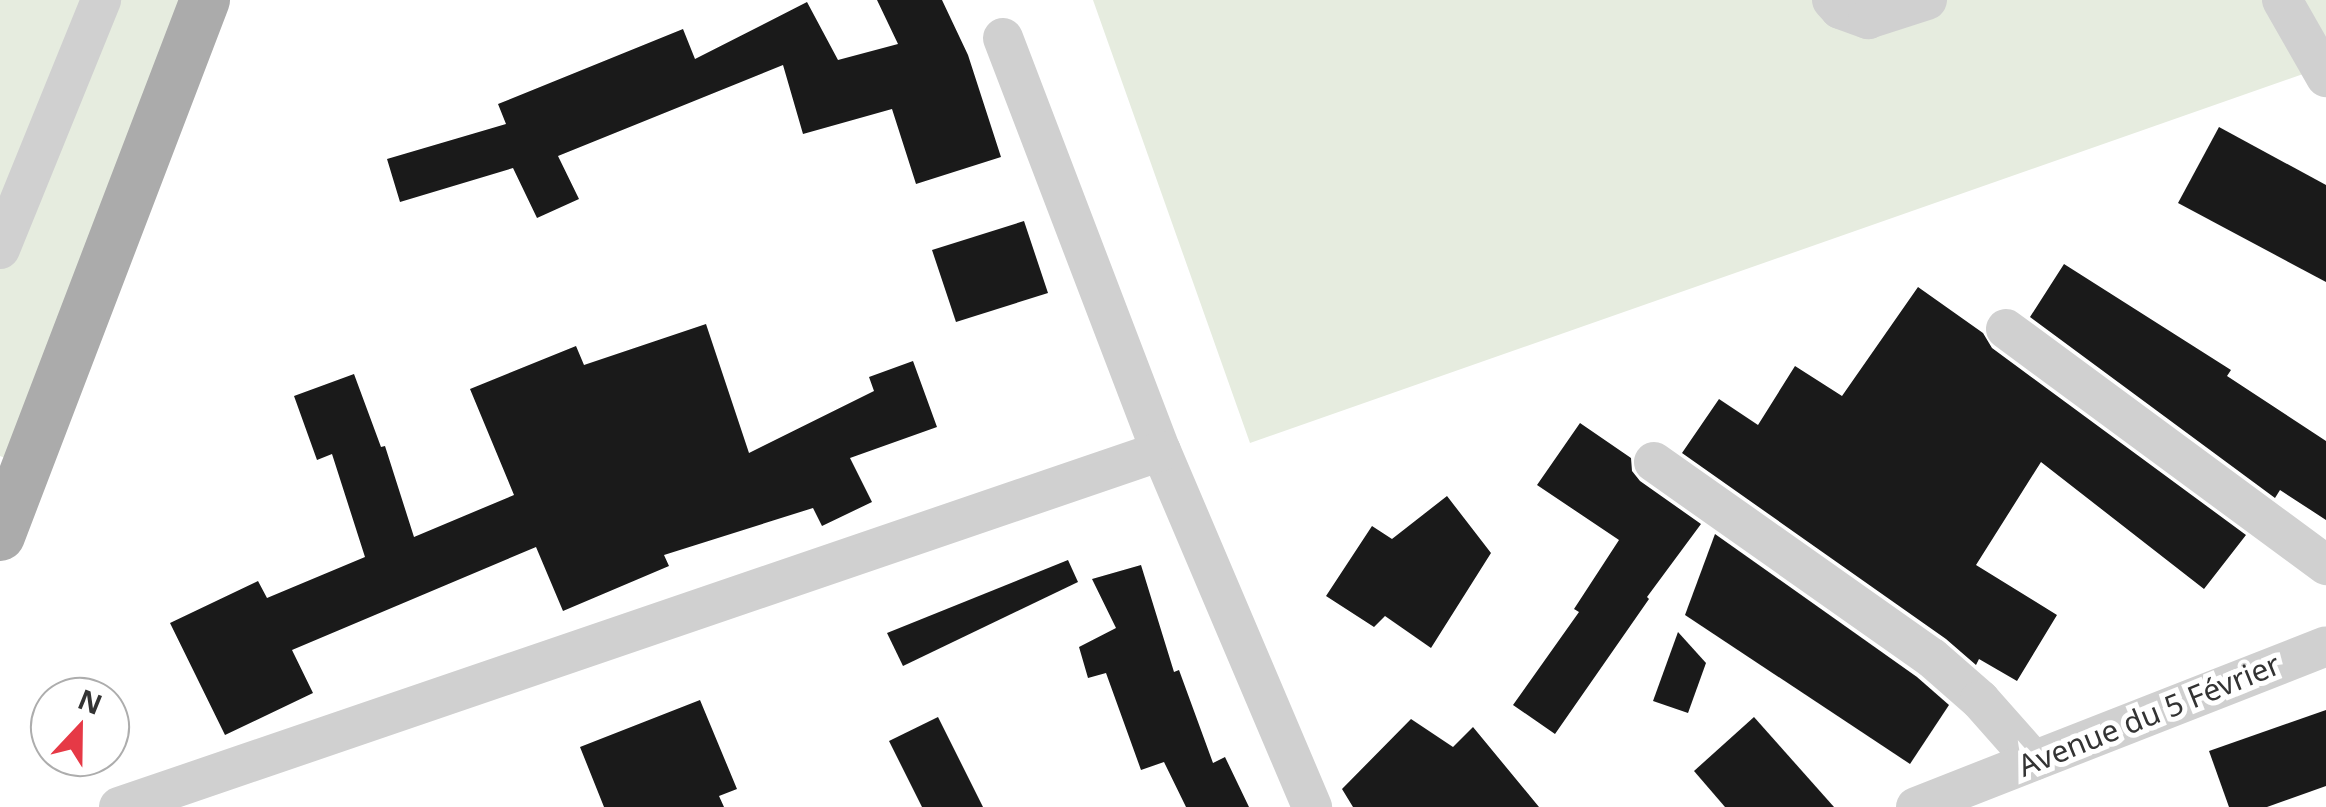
<!DOCTYPE html>
<html>
<head>
<meta charset="utf-8">
<style>
	body { margin:0 }
	#map { position:relative; width:2326px; height:807px; overflow:hidden; background:#fff; font-family:"Noto Sans",sans-serif }
	div>[style] { position:absolute }
	[style*='--x'] { left:calc(var(--x)*1px); top:calc(var(--y)*1px); width:calc(var(--w)*1px); rotate:calc(var(--a)*1deg) }
	.green>* { inset:0; background:#e6ecdf }
	.building>* { inset:0; background:#1a1a1a }
	.minor>* { height:40px; margin:-20px; padding:0 20px; transform-origin:20px; border-radius:20px; background:#d0d0d0 }
	.major>* { height:50px; margin:-25px; padding:0 25px; transform-origin:25px; border-radius:25px; background:#ababab }
	span { translate:-50% -50%; white-space:nowrap; text-align:center; line-height:1.15; -webkit-text-stroke:10px #fff; paint-order:stroke }
	.street-label { font-size:30px; color:#333 }
	.north { position:absolute; left:30px; top:677px; width:100px; height:100px; box-sizing:border-box; background:#fff; border:2px solid #adadad; border-radius:50%; rotate:22deg; font-size:28px; font-weight:700; line-height:40px; text-align:center; color:#333 }
	.north::after { content:''; display:block; margin:auto; width:35px; height:45px; background:#e63946; clip-path:polygon(50% 0,100% 100%,50% 72%,0 100%) }
</style>
</head>
<body>
<div id="map">
	<div class="green">
		<div style="clip-path:polygon(0 0,199px 0,28px 467px,0 456px)"></div>
		<div style="clip-path:polygon(1093px 0,2326px 0,2326px 66px,1250px 443px)"></div>
	</div>
	<div class="building">
		<div style="clip-path:polygon(877px 0,942px 0,968px 55px,1001px 157px,916px 184px,892px 109px,803px 134px,783px 65px,558px 156px,579px 199px,537px 218px,513px 168px,400px 202px,387px 159px,506px 124px,498px 104px,683px 29px,695px 59px,807px 2px,838px 60px,898px 44px)"></div>
		<div style="clip-path:polygon(2219px 127px,2326px 185px,2326px 282px,2178px 203px)"></div>
		<div style="clip-path:polygon(1024px 221px,1048px 293px,956px 322px,932px 250px)"></div>
		<div style="clip-path:polygon(2064px 264px,2231px 370px,2227px 376px,2326px 441px,2326px 520px,2280px 490px,2275px 498px,2030px 317px)"></div>
		<div style="clip-path:polygon(1918px 287px,1983px 333px,1992px 348px,2246px 535px,2204px 589px,2041px 462px,1976px 565px,2057px 615px,2017px 681px,1979px 659px,1976px 665px,1946px 639px,1682px 453px,1719px 399px,1758px 425px,1795px 366px,1842px 396px)"></div>
		<div style="clip-path:polygon(706px 324px,749px 453px,874px 391px,869px 377px,913px 361px,937px 427px,850px 458px,872px 502px,822px 526px,813px 508px,664px 555px,669px 566px,563px 611px,536px 547px,292px 650px,313px 693px,225px 735px,170px 623px,258px 581px,267px 598px,365px 557px,332px 454px,317px 460px,294px 396px,354px 374px,381px 447px,385px 446px,414px 537px,514px 495px,470px 389px,576px 346px,584px 365px)"></div>
		<div style="clip-path:polygon(1580px 423px,1631px 458px,1632px 471px,1640px 481px,1701px 524px,1647px 597px,1649px 599px,1555px 734px,1513px 705px,1579px 612px,1574px 609px,1619px 540px,1537px 485px)"></div>
		<div style="clip-path:polygon(1447px 496px,1491px 553px,1431px 648px,1385px 616px,1374px 627px,1326px 596px,1372px 526px,1392px 539px)"></div>
		<div style="clip-path:polygon(1715px 534px,1917px 677px,1949px 705px,1910px 764px,1685px 615px)"></div>
		<div style="clip-path:polygon(1068px 560px,1078px 582px,903px 666px,887px 633px)"></div>
		<div style="clip-path:polygon(1141px 565px,1174px 672px,1179px 670px,1213px 763px,1225px 757px,1249px 807px,1186px 807px,1164px 762px,1141px 770px,1106px 673px,1088px 678px,1079px 647px,1116px 628px,1092px 579px)"></div>
		<div style="clip-path:polygon(1678px 632px,1706px 663px,1688px 713px,1653px 701px)"></div>
		<div style="clip-path:polygon(700px 700px,737px 789px,719px 796px,724px 807px,604px 807px,580px 747px)"></div>
		<div style="clip-path:polygon(2326px 710px,2326px 786px,2267px 807px,2229px 807px,2209px 751px)"></div>
		<div style="clip-path:polygon(938px 717px,983px 807px,922px 807px,889px 741px)"></div>
		<div style="clip-path:polygon(1754px 717px,1834px 807px,1725px 807px,1694px 771px)"></div>
		<div style="clip-path:polygon(1411px 719px,1453px 747px,1473px 727px,1539px 807px,1353px 807px,1342px 789px)"></div>
	</div>
	<div class="minor">
		<div style="--x:1832;--y:0;--w:12;--a:48"></div>
		<div style="--x:1840;--y:9;--w:30;--a:20"></div>
		<div style="--x:1868;--y:19;--w:62;--a:-17.9"></div>
		<div style="--x:2282;--y:0;--w:89;--a:60.3"></div>
		<div style="--x:1003;--y:38;--w:442;--a:69.1"></div>
		<div style="--x:1161;--y:451;--w:387;--a:67"></div>
		<div style="--x:0;--y:249;--w:269;--a:-67.9"></div>
		<div style="--x:2006;--y:329;--w:398;--a:36.4"></div>
		<div style="--x:1654;--y:462;--w:340;--a:35.2"></div>
		<div style="--x:1932;--y:658;--w:64;--a:41.2"></div>
		<div style="--x:1980;--y:700;--w:81;--a:48.5"></div>
		<div style="--x:119;--y:807;--w:1101;--a:-18.86"></div>
		<div style="--x:1916;--y:807;--w:440;--a:-21.4"></div>
	</div>
	<div class="major">
		<div style="--x:0;--y:536;--w:574;--a:-69.07"></div>
	</div>
	<div class="street-label">
		<span style="left:2149px;top:715px;rotate:-22deg">Avenue du 5 Février</span>
	</div>
	<div class="north">N</div>
</div>
</body>
</html>
